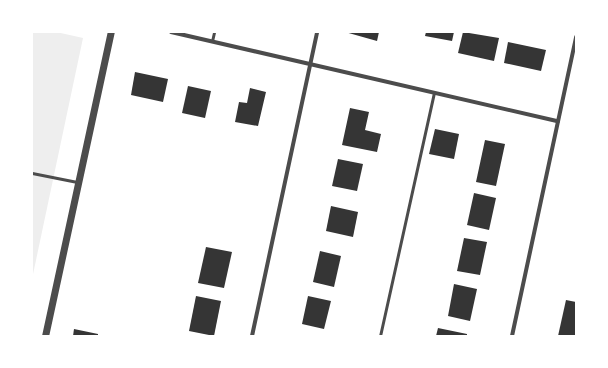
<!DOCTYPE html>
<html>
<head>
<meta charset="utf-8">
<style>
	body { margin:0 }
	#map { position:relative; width:608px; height:368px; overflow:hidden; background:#fff; font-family:Roboto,sans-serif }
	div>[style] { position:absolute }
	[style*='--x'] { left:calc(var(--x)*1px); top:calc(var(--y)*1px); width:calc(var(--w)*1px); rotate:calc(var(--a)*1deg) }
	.green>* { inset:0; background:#eee }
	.building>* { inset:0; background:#353535 }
	.service>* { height:3px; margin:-1.5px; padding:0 1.5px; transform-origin:1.5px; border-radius:1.5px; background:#4c4c4c }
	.minor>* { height:4px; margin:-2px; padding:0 2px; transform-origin:2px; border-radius:2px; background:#4c4c4c }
	.tertiary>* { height:7px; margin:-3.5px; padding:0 3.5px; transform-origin:3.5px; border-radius:3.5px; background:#4c4c4c }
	span { translate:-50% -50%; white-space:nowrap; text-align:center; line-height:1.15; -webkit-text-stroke:4px #fff; paint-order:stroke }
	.frame { position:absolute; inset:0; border:33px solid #fff; pointer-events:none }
</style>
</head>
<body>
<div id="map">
	<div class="green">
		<div style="clip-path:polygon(32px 32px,56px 32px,83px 38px,32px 279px)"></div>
	</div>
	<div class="building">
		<div style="clip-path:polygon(345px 32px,379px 32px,377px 41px)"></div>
		<div style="clip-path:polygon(426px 32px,454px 32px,452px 41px,425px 36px)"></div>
		<div style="clip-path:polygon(463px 32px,499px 38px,494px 61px,458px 53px)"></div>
		<div style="clip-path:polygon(508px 42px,546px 50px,541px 71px,504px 63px)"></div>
		<div style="clip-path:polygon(135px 72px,168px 79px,163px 102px,131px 95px)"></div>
		<div style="clip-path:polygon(188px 86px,211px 91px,205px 118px,182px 113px)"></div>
		<div style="clip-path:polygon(250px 88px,266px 92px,258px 126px,235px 122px,239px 102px,247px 103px)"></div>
		<div style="clip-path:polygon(350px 108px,369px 112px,365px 130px,381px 134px,377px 152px,342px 145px)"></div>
		<div style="clip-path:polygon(435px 129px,459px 134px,454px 159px,429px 154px)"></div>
		<div style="clip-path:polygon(485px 140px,505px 144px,496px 186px,476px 182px)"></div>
		<div style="clip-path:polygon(338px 159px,363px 164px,357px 191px,332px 186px)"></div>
		<div style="clip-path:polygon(474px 193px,496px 198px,489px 230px,467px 225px)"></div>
		<div style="clip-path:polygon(331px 206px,358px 212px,353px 237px,326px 231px)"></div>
		<div style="clip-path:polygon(464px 238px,487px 242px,480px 275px,457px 271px)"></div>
		<div style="clip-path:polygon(206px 247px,232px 252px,224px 288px,198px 283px)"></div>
		<div style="clip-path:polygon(320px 251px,341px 256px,334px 287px,313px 282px)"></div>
		<div style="clip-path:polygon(454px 284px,477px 289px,470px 321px,448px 316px)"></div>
		<div style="clip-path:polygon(196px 296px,221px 301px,214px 336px,189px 331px)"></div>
		<div style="clip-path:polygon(308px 296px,331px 301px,324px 329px,302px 324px)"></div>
		<div style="clip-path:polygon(566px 300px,576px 302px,576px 336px,558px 336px)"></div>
		<div style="clip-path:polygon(438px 328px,467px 334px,467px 336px,436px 336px)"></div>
		<div style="clip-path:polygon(74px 329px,98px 334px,98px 336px,73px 336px)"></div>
	</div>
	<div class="service">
		<div style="--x:212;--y:41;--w:9;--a:-77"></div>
		<div style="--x:32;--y:173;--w:46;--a:11.3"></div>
		<div style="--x:380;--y:336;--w:249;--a:-77.5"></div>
	</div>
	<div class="minor">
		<div style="--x:171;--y:32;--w:397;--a:13"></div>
		<div style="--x:252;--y:336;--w:311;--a:-77.9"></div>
		<div style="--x:512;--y:336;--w:306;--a:-77.9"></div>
	</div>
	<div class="tertiary">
		<div style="--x:45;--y:336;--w:311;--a:-77.8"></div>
	</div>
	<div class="frame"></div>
</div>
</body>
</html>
